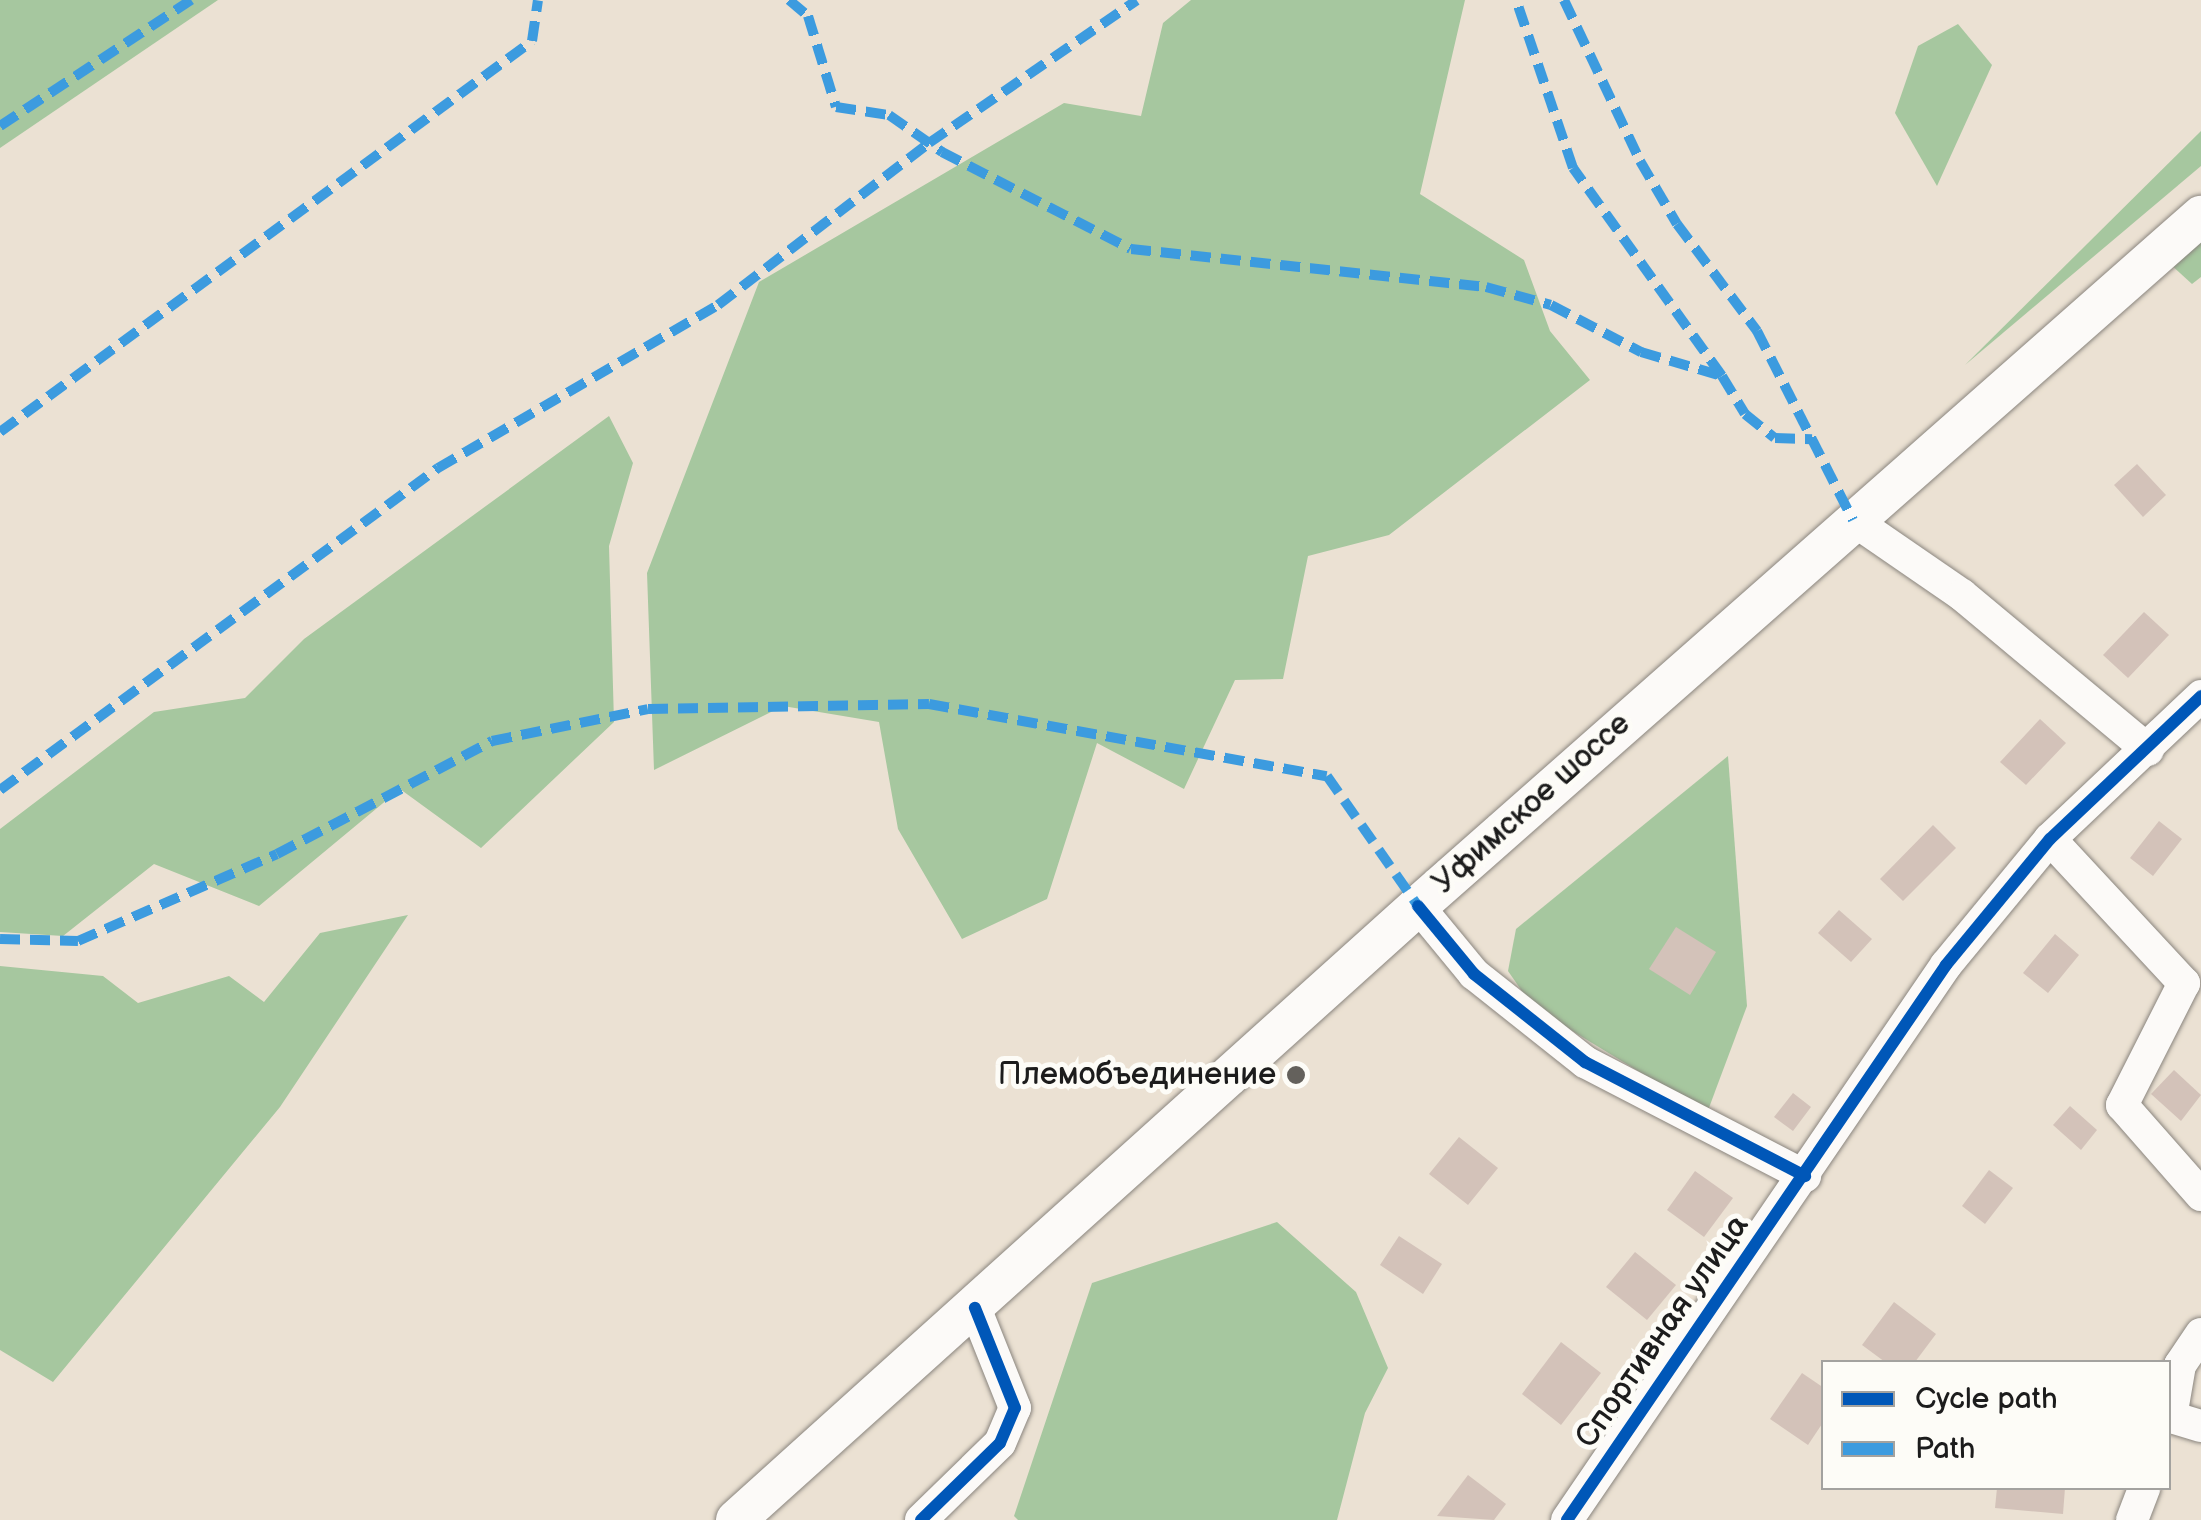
<!DOCTYPE html>
<html>
<head>
<meta charset="utf-8">
<style>
	body { margin:0 }
	#map { position:relative; width:2201px; height:1520px; overflow:hidden; background:#ebe1d3; font-family:"Balsamiq Sans",sans-serif }
	div>[style] { position:absolute }
	[style*='--x'] { left:calc(var(--x)*1px); top:calc(var(--y)*1px); width:calc(var(--w)*1px); rotate:calc(var(--a)*1deg) }
	.forest>* { inset:0; background:#a6c79f }
	.building>* { inset:0; background:#d3c2b9 }
	.roads { filter:drop-shadow(0 0 2px #8a857e) drop-shadow(0 0 2px #8a857e) }
	.minor>* { height:32px; margin:-16px; padding:0 16px; transform-origin:16px; border-radius:16px; background:#fcfaf8 }
	.major>* { height:40px; margin:-20px; padding:0 20px; transform-origin:20px; border-radius:20px; background:#fcfaf8 }
	.quiet>* { height:10px; margin-top:-5px; transform-origin:0; background:repeating-linear-gradient(90deg,#3c9bdf 0 20px,transparent 0 30px) }
	.cycleway>* { height:12px; margin:-6px; padding:0 6px; transform-origin:6px; border-radius:6px; background:#0057b8 }
	.dots>* { width:28px; height:28px; translate:-50% -50%; box-sizing:border-box; border:5px solid #fdfcf7; border-radius:50% }
	span { translate:-50% -50%; white-space:nowrap; text-align:center; line-height:1.15; -webkit-text-stroke:10px #fdfcf7; paint-order:stroke }
	.street-label { font-size:32px; color:#1c1c1c }
	.poi-label { font-size:32px; color:#1c1c1c }
	.right { translate:-100% -50%; text-align:right }
	.legend { position:absolute; left:1821px; top:1360px; width:350px; height:130px; box-sizing:border-box; background:#fdfcf7; border:2px solid #a3a29f; margin:0; padding:12px 18px; list-style:none; font-size:30px; color:#1c1c1c }
	.legend li { display:flex; align-items:center; gap:20px; height:50px }
	.legend b { width:50px; border:2px solid #a3a29f }
</style>
</head>
<body>
<div id="map">
	<div class="forest">
		<div style="clip-path:polygon(0 0,218px 0,0 148px)"></div>
		<div style="clip-path:polygon(1191px 0,1465px 0,1420px 194px,1524px 260px,1550px 331px,1590px 380px,1389px 535px,1308px 556px,1283px 679px,1235px 680px,1184px 789px,1097px 743px,1047px 899px,962px 939px,898px 829px,879px 722px,783px 706px,654px 770px,647px 573px,759px 282px,1064px 103px,1141px 116px,1163px 23px)"></div>
		<div style="clip-path:polygon(1958px 24px,1992px 65px,1937px 186px,1895px 113px,1918px 46px)"></div>
		<div style="clip-path:polygon(2201px 131px,2201px 166px,1965px 365px)"></div>
		<div style="clip-path:polygon(2201px 236px,2201px 277px,2192px 284px,2169px 263px)"></div>
		<div style="clip-path:polygon(609px 416px,633px 463px,609px 546px,614px 722px,481px 848px,400px 789px,259px 906px,154px 864px,63px 936px,0 932px,0 829px,154px 712px,245px 698px,304px 639px)"></div>
		<div style="clip-path:polygon(1728px 756px,1747px 1006px,1707px 1113px,1533px 1007px,1508px 971px,1516px 929px)"></div>
		<div style="clip-path:polygon(408px 915px,280px 1107px,53px 1382px,0 1350px,0 966px,103px 976px,138px 1003px,229px 976px,264px 1002px,320px 933px)"></div>
		<div style="clip-path:polygon(1277px 1222px,1356px 1292px,1388px 1368px,1365px 1413px,1337px 1520px,1018px 1520px,1014px 1516px,1092px 1283px)"></div>
	</div>
	<div class="building">
		<div style="clip-path:polygon(2137px 464px,2166px 495px,2143px 517px,2114px 485px)"></div>
		<div style="clip-path:polygon(2144px 612px,2169px 635px,2128px 678px,2103px 655px)"></div>
		<div style="clip-path:polygon(2040px 719px,2066px 743px,2026px 785px,2000px 762px)"></div>
		<div style="clip-path:polygon(2159px 821px,2182px 839px,2153px 876px,2130px 858px)"></div>
		<div style="clip-path:polygon(1933px 825px,1956px 848px,1903px 901px,1880px 879px)"></div>
		<div style="clip-path:polygon(1839px 910px,1872px 939px,1851px 962px,1818px 933px)"></div>
		<div style="clip-path:polygon(1676px 927px,1716px 952px,1690px 995px,1649px 969px)"></div>
		<div style="clip-path:polygon(2055px 934px,2079px 955px,2048px 993px,2023px 973px)"></div>
		<div style="clip-path:polygon(2174px 1070px,2201px 1095px,2181px 1121px,2151px 1094px)"></div>
		<div style="clip-path:polygon(1793px 1093px,1811px 1107px,1793px 1131px,1774px 1117px)"></div>
		<div style="clip-path:polygon(2070px 1106px,2097px 1130px,2081px 1150px,2053px 1125px)"></div>
		<div style="clip-path:polygon(1459px 1137px,1498px 1168px,1468px 1205px,1429px 1174px)"></div>
		<div style="clip-path:polygon(1989px 1170px,2013px 1188px,1985px 1224px,1962px 1206px)"></div>
		<div style="clip-path:polygon(1695px 1171px,1733px 1198px,1704px 1237px,1667px 1210px)"></div>
		<div style="clip-path:polygon(1399px 1236px,1442px 1264px,1423px 1294px,1380px 1265px)"></div>
		<div style="clip-path:polygon(1635px 1252px,1676px 1285px,1647px 1320px,1606px 1287px)"></div>
		<div style="clip-path:polygon(1894px 1302px,1936px 1334px,1915px 1362px,1885px 1362px,1862px 1345px)"></div>
		<div style="clip-path:polygon(1561px 1342px,1601px 1373px,1561px 1425px,1522px 1394px)"></div>
		<div style="clip-path:polygon(1802px 1373px,1824px 1388px,1824px 1421px,1808px 1445px,1770px 1419px)"></div>
		<div style="clip-path:polygon(1468px 1475px,1506px 1504px,1494px 1520px,1437px 1516px)"></div>
		<div style="clip-path:polygon(1997px 1488px,2065px 1488px,2063px 1514px,1995px 1508px)"></div>
	</div>
	<div class="roads">
		<div class="minor">
			<div style="--x:1853;--y:520;--w:132;--a:34.5"></div>
			<div style="--x:1962;--y:595;--w:242;--a:39.8"></div>
			<div style="--x:2050;--y:839;--w:197;--a:47.1"></div>
			<div style="--x:2184;--y:983;--w:137;--a:116.9"></div>
			<div style="--x:2122;--y:1105;--w:120;--a:48.7"></div>
			<div style="--x:1418;--y:906;--w:88;--a:50.5"></div>
			<div style="--x:1474;--y:974;--w:142;--a:38.4"></div>
			<div style="--x:1585;--y:1062;--w:248;--a:27.4"></div>
			<div style="--x:2201;--y:1334;--w:37;--a:124"></div>
			<div style="--x:2180;--y:1365;--w:53;--a:99.8"></div>
			<div style="--x:2171;--y:1417;--w:31;--a:17"></div>
			<div style="--x:921;--y:1520;--w:110;--a:-44.3"></div>
			<div style="--x:1000;--y:1443;--w:38;--a:-67"></div>
			<div style="--x:1015;--y:1408;--w:108;--a:-111.8"></div>
			<div style="--x:1567;--y:1520;--w:672;--a:-55.67"></div>
			<div style="--x:1946;--y:965;--w:163;--a:-50.5"></div>
			<div style="--x:2050;--y:839;--w:208;--a:-43.4"></div>
			<div style="--x:2132;--y:1520;--w:34;--a:-69"></div>
		</div>
		<div class="major">
			<div style="--x:736;--y:1520;--w:918;--a:-42"></div>
			<div style="--x:1418;--y:906;--w:1044;--a:-41.39"></div>
		</div>
	</div>
	<div class="quiet">
		<div style="--x:789;--y:0;--w:25;--a:40"></div>
		<div style="--x:808;--y:16;--w:95;--a:72.9"></div>
		<div style="--x:836;--y:107;--w:54;--a:8.6"></div>
		<div style="--x:889;--y:115;--w:65;--a:34.9"></div>
		<div style="--x:942;--y:152;--w:212;--a:27.2"></div>
		<div style="--x:1131;--y:249;--w:357;--a:6.1"></div>
		<div style="--x:1486;--y:287;--w:67;--a:15.5"></div>
		<div style="--x:1551;--y:305;--w:102;--a:27.6"></div>
		<div style="--x:1641;--y:352;--w:84;--a:16.5"></div>
		<div style="--x:1722;--y:376;--w:256;--a:-125.6"></div>
		<div style="--x:1573;--y:168;--w:177;--a:-108.7"></div>
		<div style="--x:1564;--y:0;--w:178;--a:64.7"></div>
		<div style="--x:1640;--y:161;--w:73;--a:59.6"></div>
		<div style="--x:1677;--y:224;--w:134;--a:53.2"></div>
		<div style="--x:1757;--y:331;--w:212;--a:63.1"></div>
		<div style="--x:0;--y:126;--w:229;--a:-33.4"></div>
		<div style="--x:1722;--y:376;--w:44;--a:58.8"></div>
		<div style="--x:1745;--y:414;--w:38;--a:39"></div>
		<div style="--x:1775;--y:438;--w:37;--a:2"></div>
		<div style="--x:0;--y:432;--w:660;--a:-36.31"></div>
		<div style="--x:532;--y:41;--w:41;--a:-81.7"></div>
		<div style="--x:0;--y:790;--w:544;--a:-36.32"></div>
		<div style="--x:438;--y:468;--w:324;--a:-30.2"></div>
		<div style="--x:718;--y:305;--w:266;--a:-37.5"></div>
		<div style="--x:929;--y:143;--w:252;--a:-34.5"></div>
		<div style="--x:0;--y:939;--w:78;--a:1.5"></div>
		<div style="--x:78;--y:941;--w:217;--a:-23.6"></div>
		<div style="--x:277;--y:854;--w:243;--a:-27.7"></div>
		<div style="--x:492;--y:741;--w:159;--a:-11.6"></div>
		<div style="--x:648;--y:709;--w:281;--a:-1"></div>
		<div style="--x:929;--y:704;--w:404;--a:10.3"></div>
		<div style="--x:1327;--y:776;--w:159;--a:55"></div>
	</div>
	<div class="cycleway">
		<div style="--x:1418;--y:906;--w:88;--a:50.5"></div>
		<div style="--x:1474;--y:974;--w:142;--a:38.4"></div>
		<div style="--x:1585;--y:1062;--w:248;--a:27.4"></div>
		<div style="--x:921;--y:1520;--w:110;--a:-44.3"></div>
		<div style="--x:1000;--y:1443;--w:38;--a:-67"></div>
		<div style="--x:1015;--y:1408;--w:108;--a:-111.8"></div>
		<div style="--x:1567;--y:1520;--w:672;--a:-55.67"></div>
		<div style="--x:1946;--y:965;--w:163;--a:-50.5"></div>
		<div style="--x:2050;--y:839;--w:208;--a:-43.4"></div>
	</div>
	<div class="dots">
		<div style="left:1296px;top:1075px;background:#64615c"></div>
	</div>
	<div class="street-label">
		<span style="left:1532px;top:804px;rotate:-42deg">Уфимское шоссе</span>
		<span style="left:1663px;top:1332px;rotate:-55deg">Спортивная улица</span>
	</div>
	<div class="poi-label">
		<span class="right" style="left:1276px;top:1075px">Племобъединение</span>
	</div>
	<ul class="legend">
	<li><b style="height:12px;background:#0057b8"></b>Cycle path</li>
	<li><b style="height:12px;background:#3c9bdf"></b>Path</li>
	</ul>
</div>
</body>
</html>
